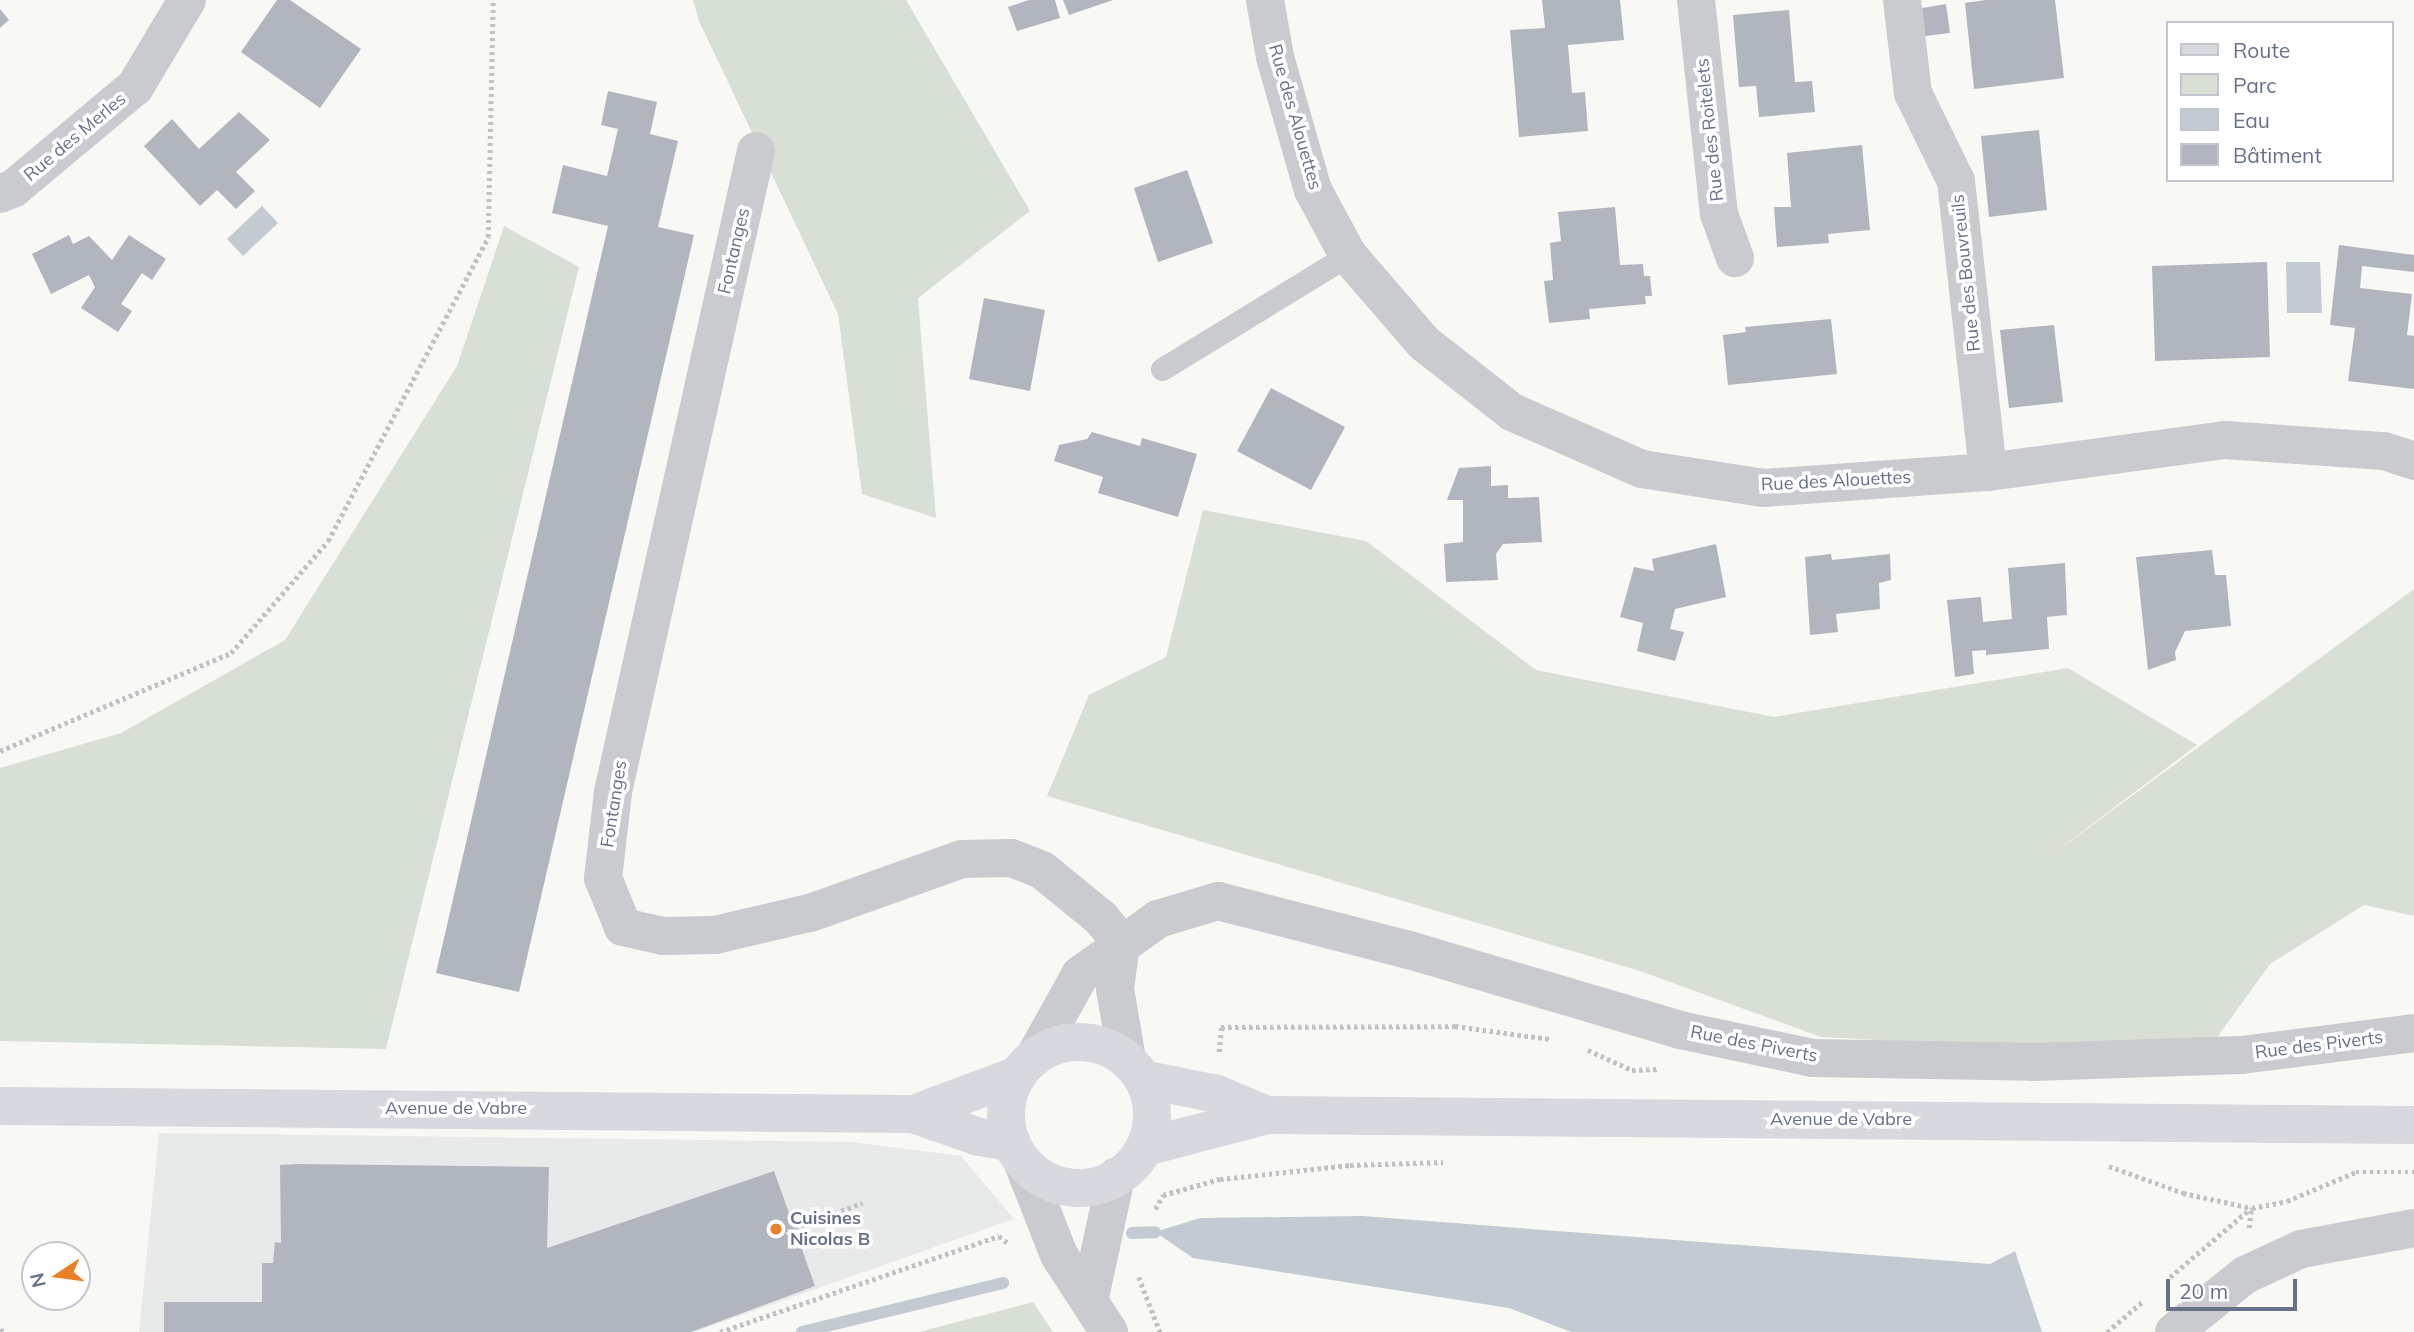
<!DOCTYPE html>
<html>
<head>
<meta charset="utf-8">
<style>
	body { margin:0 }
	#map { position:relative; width:2414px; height:1332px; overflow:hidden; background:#f8f8f5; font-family:Mulish,sans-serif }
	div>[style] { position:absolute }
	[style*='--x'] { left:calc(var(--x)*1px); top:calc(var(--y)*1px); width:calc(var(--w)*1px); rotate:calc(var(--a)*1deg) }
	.built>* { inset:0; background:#e8e9e9 }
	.green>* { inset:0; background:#d8e0d6 }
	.water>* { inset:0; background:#c3cad1 }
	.stream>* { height:12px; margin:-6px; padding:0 6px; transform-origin:6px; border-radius:6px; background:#c3cad1 }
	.building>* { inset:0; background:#b1b5be }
	.path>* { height:4.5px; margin-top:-2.25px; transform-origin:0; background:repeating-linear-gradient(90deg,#c0c1c4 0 3.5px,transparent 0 7px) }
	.service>* { height:23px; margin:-11.5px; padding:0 11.5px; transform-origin:11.5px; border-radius:11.5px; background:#c9cbcf }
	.minor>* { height:38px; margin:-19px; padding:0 19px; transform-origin:19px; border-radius:19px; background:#c9cbcf }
	.tertiary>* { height:38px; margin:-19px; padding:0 19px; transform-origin:19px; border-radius:19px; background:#c9cbcf }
	.secondary>* { height:38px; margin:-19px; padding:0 19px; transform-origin:19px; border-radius:19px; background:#d8d9df }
	.secondary>.ring { margin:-19px; padding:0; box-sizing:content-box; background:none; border:38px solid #d8d9df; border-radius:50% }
	.dots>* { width:19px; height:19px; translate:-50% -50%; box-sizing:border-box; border:4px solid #fff; border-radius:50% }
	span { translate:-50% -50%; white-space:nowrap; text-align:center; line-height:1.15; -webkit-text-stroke:7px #fff; paint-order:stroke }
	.street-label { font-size:18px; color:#677187 }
	.poi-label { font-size:18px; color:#677187; font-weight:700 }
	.left { translate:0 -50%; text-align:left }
	.legend { position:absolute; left:2166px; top:21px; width:228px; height:161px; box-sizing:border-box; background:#fff; border:2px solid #c2c6cf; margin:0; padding:9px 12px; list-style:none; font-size:21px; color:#677187 }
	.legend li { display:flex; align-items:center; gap:14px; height:35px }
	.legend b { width:35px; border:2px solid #c2c6cf }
	.north { position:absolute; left:21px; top:1241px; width:70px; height:70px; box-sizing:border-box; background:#fff; border:2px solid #c2c6cf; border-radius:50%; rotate:257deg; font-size:19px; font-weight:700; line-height:28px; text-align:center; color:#677187 }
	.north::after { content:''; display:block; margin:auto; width:24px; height:32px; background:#e78026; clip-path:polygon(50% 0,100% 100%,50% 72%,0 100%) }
	.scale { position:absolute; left:2166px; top:1279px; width:131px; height:32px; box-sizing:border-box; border:4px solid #677187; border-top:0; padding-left:9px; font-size:21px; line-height:24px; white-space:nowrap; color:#677187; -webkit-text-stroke:5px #fff; paint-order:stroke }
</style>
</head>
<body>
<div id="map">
	<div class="built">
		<div style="clip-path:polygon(159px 1133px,851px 1142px,961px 1156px,1014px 1219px,694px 1332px,139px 1332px)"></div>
	</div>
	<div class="green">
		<div style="clip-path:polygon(693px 0,906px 0,1030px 211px,918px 298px,936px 518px,862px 494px,838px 314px,699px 21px)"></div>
		<div style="clip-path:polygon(504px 226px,579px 267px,386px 1049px,0 1041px,0 768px,121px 733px,285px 640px,457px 366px)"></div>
		<div style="clip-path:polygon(1203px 510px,1366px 541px,1536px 670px,1774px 717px,2068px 668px,2197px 745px,2050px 856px,2414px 589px,2414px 916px,2364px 905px,2270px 964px,2203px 1057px,1821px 1037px,1640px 971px,1047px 796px,1089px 695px,1166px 657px)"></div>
		<div style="clip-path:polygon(1033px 1302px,1053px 1332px,919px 1332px)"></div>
	</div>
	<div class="water">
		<div style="clip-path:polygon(262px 206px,278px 223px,243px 256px,227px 239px)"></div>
		<div style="clip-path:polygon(2286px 262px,2320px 262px,2322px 313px,2287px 313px)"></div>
		<div style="clip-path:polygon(1362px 1216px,1990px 1264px,2015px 1251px,2042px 1332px,1571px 1332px,1509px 1308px,1193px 1258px,1155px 1232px,1200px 1218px)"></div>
	</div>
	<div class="stream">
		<div style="--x:1132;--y:1233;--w:23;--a:-2"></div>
		<div style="--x:802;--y:1332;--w:207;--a:-13.7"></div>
	</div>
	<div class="building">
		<div style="clip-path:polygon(277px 0,290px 0,361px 49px,320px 108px,241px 52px)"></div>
		<div style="clip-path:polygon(1029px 0,1055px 0,1060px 18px,1017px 31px,1008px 7px)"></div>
		<div style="clip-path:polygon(1063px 0,1113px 0,1069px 15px)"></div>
		<div style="clip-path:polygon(1542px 0,1620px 0,1624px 40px,1568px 45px,1572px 93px,1585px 92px,1588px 131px,1519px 137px,1510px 30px,1545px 28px)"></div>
		<div style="clip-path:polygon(1986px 0,2055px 0,2064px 78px,1974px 89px,1965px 3px)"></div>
		<div style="clip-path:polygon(1946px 4px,1950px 33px,1925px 36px,1922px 8px)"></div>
		<div style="clip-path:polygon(0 9px,9px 20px,0 28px)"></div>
		<div style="clip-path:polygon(1789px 10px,1795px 82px,1812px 81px,1815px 112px,1759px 117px,1756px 86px,1739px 87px,1733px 15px)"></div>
		<div style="clip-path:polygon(608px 91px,657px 102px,650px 134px,678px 141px,658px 227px,694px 235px,519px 992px,436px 973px,608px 226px,552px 213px,563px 165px,607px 176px,618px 129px,601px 125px)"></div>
		<div style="clip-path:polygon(239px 112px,270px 140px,236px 172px,255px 191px,236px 209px,217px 190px,200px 206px,144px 146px,172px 119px,199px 149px)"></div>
		<div style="clip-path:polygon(2039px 130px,2047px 210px,1989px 217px,1981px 136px)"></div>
		<div style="clip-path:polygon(1862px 145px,1870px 230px,1828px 234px,1829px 243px,1777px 247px,1774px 207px,1791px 207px,1787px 153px)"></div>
		<div style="clip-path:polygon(1187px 170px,1213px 243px,1158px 262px,1134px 188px)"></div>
		<div style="clip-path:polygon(1615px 207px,1620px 265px,1643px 264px,1644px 276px,1650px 276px,1652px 296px,1645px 296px,1646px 304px,1589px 309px,1590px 319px,1549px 323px,1544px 281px,1553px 280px,1550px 243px,1561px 241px,1558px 212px)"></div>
		<div style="clip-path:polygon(69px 235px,73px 244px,89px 236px,112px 260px,129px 235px,166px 259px,152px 280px,142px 273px,121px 304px,132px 311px,118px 332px,81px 308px,95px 287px,89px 275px,51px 294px,32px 254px)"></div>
		<div style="clip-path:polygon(2339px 245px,2414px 255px,2414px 272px,2362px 266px,2360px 288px,2412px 294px,2407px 335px,2414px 336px,2414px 389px,2348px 381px,2355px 328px,2330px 325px)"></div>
		<div style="clip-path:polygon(2267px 262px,2270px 357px,2155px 361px,2152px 266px)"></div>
		<div style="clip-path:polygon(984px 298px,1045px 310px,1030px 391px,969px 379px)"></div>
		<div style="clip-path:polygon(1831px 319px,1837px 374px,1728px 385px,1723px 335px,1746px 332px,1745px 327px)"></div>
		<div style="clip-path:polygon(2054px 325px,2063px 402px,2009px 408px,2000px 330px)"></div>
		<div style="clip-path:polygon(1271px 388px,1345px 427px,1311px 490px,1237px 451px)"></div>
		<div style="clip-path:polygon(1092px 432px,1140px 446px,1142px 438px,1197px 454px,1178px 517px,1098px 493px,1103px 477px,1054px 461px,1059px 445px,1087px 439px)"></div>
		<div style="clip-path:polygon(1491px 466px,1491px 486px,1508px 485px,1508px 498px,1539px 497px,1542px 542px,1503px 544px,1496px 554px,1498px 580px,1446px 582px,1444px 544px,1463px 542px,1463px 500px,1447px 500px,1459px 468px)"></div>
		<div style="clip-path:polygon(1716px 544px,1726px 597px,1675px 609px,1670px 629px,1684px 632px,1675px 661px,1637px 651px,1643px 623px,1620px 617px,1634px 567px,1654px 571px,1652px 559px)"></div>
		<div style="clip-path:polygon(2212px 550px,2215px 575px,2226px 575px,2231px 626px,2185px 631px,2175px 652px,2176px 660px,2148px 670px,2136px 557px)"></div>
		<div style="clip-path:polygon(1831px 554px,1832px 560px,1890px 554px,1891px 580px,1879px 583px,1880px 609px,1836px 614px,1838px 632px,1810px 635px,1805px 557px)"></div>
		<div style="clip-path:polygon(2065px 563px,2067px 615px,2047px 617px,2049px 649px,1986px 655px,1986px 650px,1972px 651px,1974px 674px,1955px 677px,1947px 600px,1981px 597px,1983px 622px,2012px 619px,2008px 568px)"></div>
		<div style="clip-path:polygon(299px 1164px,549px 1167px,547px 1248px,774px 1171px,815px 1286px,691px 1332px,164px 1332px,164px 1302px,262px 1302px,262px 1263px,273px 1263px,275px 1242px,281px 1243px,280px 1165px)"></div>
	</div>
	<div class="path">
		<div style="--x:0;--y:751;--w:251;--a:-23"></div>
		<div style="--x:231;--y:653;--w:148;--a:-49.1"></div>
		<div style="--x:328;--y:541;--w:344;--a:-62.2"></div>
		<div style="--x:488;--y:237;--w:237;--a:-88.8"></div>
		<div style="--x:1588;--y:1050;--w:48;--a:24.4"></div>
		<div style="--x:1632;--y:1070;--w:27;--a:-2"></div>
		<div style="--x:1219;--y:1052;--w:25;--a:-85"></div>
		<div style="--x:1221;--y:1027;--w:234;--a:-0.2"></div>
		<div style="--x:1455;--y:1026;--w:96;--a:7.8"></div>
		<div style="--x:2109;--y:1166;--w:79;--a:20"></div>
		<div style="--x:2183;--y:1193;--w:71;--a:12.3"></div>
		<div style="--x:2252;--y:1208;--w:36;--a:-11"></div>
		<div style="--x:2287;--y:1201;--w:75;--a:-22.8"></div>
		<div style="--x:2356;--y:1172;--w:58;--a:0"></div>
		<div style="--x:1155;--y:1209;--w:16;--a:-60"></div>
		<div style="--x:1163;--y:1195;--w:59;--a:-15.7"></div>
		<div style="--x:1220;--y:1179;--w:131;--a:-6.1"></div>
		<div style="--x:1350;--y:1165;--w:93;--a:-1.8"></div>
		<div style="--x:795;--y:1228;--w:72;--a:-20.5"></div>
		<div style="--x:2249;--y:1228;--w:20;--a:-84"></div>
		<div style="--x:1139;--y:1277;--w:59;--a:69.1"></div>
		<div style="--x:2170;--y:1277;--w:106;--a:-40.4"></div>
		<div style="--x:0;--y:1330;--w:7;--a:16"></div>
		<div style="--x:720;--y:1332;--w:295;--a:-19"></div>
		<div style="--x:999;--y:1236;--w:11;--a:38"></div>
		<div style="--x:2107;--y:1332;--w:46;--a:-40.6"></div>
	</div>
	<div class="service">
		<div style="--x:1162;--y:369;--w:218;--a:-31.5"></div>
	</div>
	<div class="minor">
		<div style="--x:1265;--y:0;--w:58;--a:80"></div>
		<div style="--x:1275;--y:57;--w:138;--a:74.1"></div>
		<div style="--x:1313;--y:190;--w:74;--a:61.7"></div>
		<div style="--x:1348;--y:255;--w:116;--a:49.2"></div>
		<div style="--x:1424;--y:343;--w:112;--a:38.1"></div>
		<div style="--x:1512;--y:412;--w:142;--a:23.7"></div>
		<div style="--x:1642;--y:469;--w:122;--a:8.9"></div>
		<div style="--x:1763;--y:488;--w:226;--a:-4.1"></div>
		<div style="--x:1988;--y:472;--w:239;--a:-7.7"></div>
		<div style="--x:2225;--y:440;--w:159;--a:4"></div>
		<div style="--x:2384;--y:451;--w:32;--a:18"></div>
		<div style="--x:1696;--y:0;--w:215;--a:83.9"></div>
		<div style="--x:1719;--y:214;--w:47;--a:70"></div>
		<div style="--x:1902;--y:0;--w:94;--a:83.3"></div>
		<div style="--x:1913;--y:93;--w:98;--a:64"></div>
		<div style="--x:1956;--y:181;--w:293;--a:83.7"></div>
		<div style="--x:756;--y:151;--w:657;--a:102.58"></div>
		<div style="--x:613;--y:792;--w:87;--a:96.6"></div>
		<div style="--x:603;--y:878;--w:53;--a:67.8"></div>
		<div style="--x:623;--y:927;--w:41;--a:12.7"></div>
		<div style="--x:663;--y:936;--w:52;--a:-1.1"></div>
		<div style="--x:715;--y:935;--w:101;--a:-13.2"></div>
		<div style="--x:813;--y:912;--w:158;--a:-19.6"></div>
		<div style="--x:962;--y:859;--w:49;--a:-1.2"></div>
		<div style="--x:1011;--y:858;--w:33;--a:21"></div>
		<div style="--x:1042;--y:870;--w:76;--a:39.1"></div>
		<div style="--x:1101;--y:918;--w:32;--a:51"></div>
		<div style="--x:0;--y:194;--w:15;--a:-23"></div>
		<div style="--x:14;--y:188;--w:158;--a:-39.9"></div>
		<div style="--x:135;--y:87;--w:101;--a:-59.1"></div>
		<div style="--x:1121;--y:943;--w:46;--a:97.4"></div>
		<div style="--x:1115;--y:989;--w:71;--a:80.3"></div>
		<div style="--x:1035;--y:1056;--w:93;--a:-60.9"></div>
		<div style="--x:1080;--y:975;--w:96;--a:-35.7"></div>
		<div style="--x:1158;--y:919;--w:63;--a:-16.7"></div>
		<div style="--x:1218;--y:901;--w:197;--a:14.4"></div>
		<div style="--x:1409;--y:950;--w:283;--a:16.4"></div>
		<div style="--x:1680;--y:1030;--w:136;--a:11.9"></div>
		<div style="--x:1813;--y:1058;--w:220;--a:1"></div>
		<div style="--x:2033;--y:1062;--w:208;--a:-1.9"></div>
		<div style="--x:2241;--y:1055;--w:174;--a:-7.2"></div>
		<div style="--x:2174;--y:1332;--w:91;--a:-38.8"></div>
		<div style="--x:2245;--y:1275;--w:62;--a:-24.9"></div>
		<div style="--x:2301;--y:1249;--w:115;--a:-10.5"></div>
	</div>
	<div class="tertiary">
		<div style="--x:1022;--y:1161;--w:101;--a:68.5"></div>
		<div style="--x:1059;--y:1255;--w:92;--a:57"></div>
		<div style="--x:1090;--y:1297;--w:123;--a:-77.8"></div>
	</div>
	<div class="secondary">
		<div class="ring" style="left:1006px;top:1042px;width:108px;height:108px"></div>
		<div style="--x:1143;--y:1079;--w:76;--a:11.5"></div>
		<div style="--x:1217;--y:1094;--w:54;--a:22.8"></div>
		<div style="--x:0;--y:1106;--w:913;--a:0.5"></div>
		<div style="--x:913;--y:1114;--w:70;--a:19.2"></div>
		<div style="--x:979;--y:1137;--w:33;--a:9"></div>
		<div style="--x:913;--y:1114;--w:112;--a:-20.4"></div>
		<div style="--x:1145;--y:1147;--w:126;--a:-14.7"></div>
		<div style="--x:1267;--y:1115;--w:1147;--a:0.5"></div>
	</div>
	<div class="dots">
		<div style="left:776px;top:1229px;background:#e78026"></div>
	</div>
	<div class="street-label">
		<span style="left:1295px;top:117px;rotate:74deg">Rue des Alouettes</span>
		<span style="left:1710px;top:130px;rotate:-96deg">Rue des Roitelets</span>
		<span style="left:75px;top:137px;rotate:-40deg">Rue des Merles</span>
		<span style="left:734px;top:251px;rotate:-77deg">Fontanges</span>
		<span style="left:1966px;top:273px;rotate:-96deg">Rue des Bouvreuils</span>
		<span style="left:1836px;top:481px;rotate:-3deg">Rue des Alouettes</span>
		<span style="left:614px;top:804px;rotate:-81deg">Fontanges</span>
		<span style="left:1754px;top:1044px;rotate:11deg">Rue des Piverts</span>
		<span style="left:2319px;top:1045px;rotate:-7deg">Rue des Piverts</span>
		<span style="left:456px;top:1108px">Avenue de Vabre</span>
		<span style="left:1841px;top:1119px">Avenue de Vabre</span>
	</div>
	<div class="poi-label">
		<span class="left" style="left:790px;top:1229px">Cuisines<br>Nicolas B</span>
	</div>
	<ul class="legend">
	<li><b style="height:9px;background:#d8d9df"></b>Route</li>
	<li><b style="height:19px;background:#d8e0d6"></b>Parc</li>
	<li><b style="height:19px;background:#c3cad1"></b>Eau</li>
	<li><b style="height:19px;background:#b1b5be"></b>Bâtiment</li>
	</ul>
	<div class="north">N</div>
	<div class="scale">20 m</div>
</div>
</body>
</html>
